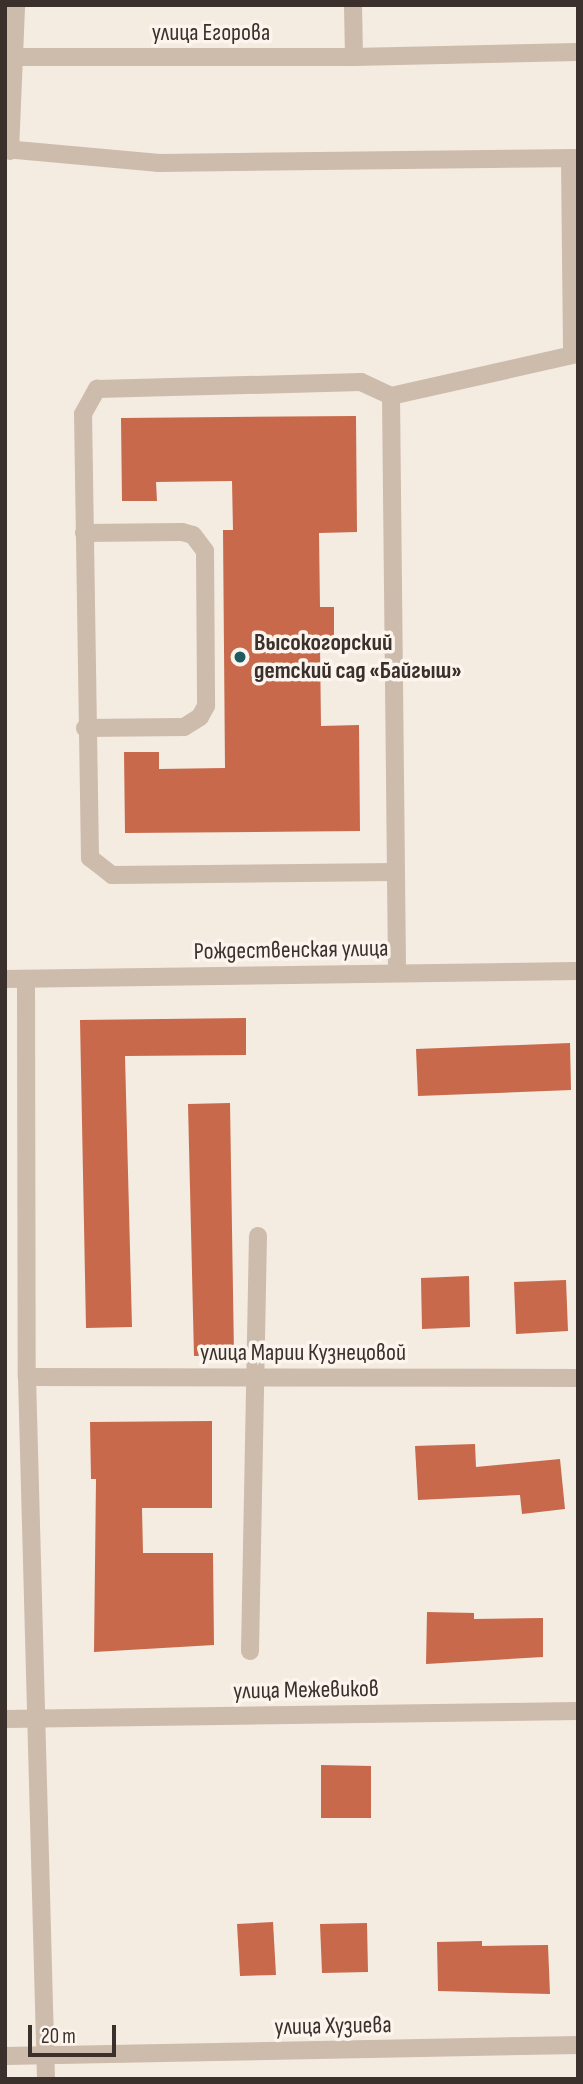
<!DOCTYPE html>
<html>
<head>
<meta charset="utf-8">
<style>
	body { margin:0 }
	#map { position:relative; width:583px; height:2084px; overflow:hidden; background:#f4ebe1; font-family:"Sofia Sans Condensed",sans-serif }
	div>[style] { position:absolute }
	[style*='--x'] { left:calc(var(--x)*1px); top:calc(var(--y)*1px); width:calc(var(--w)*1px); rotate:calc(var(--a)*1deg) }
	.building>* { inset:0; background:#c8694b }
	.minor>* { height:18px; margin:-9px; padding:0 9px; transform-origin:9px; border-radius:9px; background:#cdbbac }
	.dots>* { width:19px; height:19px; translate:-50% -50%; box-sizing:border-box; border:4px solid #fbf5ee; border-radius:50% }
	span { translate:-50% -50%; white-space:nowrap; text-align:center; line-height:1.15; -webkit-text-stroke:7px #fbf5ee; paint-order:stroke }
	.street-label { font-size:24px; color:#3b302b }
	.poi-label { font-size:24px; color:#3b302b; font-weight:700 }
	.left { translate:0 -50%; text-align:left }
	.frame { position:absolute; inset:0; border:7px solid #3b302b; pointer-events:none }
	.scale { position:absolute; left:28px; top:2025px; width:88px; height:32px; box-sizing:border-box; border:4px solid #3b302b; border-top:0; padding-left:9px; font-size:21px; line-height:24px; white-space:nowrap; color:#3b302b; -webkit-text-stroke:5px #fbf5ee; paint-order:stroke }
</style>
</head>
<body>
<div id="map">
	<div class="building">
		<div style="clip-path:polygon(356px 416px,357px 532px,319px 533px,320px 607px,334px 607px,334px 647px,320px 647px,321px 726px,359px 725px,360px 831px,125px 833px,124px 752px,159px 752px,159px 769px,225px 768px,223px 530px,233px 530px,232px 481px,156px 482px,157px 501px,122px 501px,121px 418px)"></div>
		<div style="clip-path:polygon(246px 1018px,246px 1055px,125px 1056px,132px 1327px,86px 1328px,80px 1020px)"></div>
		<div style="clip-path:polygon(570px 1043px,571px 1090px,418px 1096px,416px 1049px)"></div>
		<div style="clip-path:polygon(230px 1103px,234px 1355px,194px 1356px,188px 1104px)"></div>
		<div style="clip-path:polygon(469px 1276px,470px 1327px,422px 1329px,421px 1278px)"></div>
		<div style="clip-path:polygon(566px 1280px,568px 1331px,516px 1334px,514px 1282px)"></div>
		<div style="clip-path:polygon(212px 1421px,212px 1508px,142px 1508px,143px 1553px,213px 1553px,214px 1645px,94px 1652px,96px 1479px,91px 1479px,90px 1422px)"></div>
		<div style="clip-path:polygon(475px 1444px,476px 1467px,560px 1459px,565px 1509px,522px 1514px,520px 1495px,418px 1500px,415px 1446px)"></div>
		<div style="clip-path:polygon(427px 1612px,474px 1613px,474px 1619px,543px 1618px,543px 1657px,426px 1664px)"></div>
		<div style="clip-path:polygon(321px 1765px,371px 1766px,371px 1818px,321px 1818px)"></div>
		<div style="clip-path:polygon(273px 1922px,276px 1975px,240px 1976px,237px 1924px)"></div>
		<div style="clip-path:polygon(367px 1923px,368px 1972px,322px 1973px,320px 1924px)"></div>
		<div style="clip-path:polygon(482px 1941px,482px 1946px,548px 1945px,550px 1994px,438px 1991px,437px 1942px)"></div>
	</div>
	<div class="minor">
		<div style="--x:16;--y:57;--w:338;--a:0"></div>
		<div style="--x:354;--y:57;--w:52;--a:-91.1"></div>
		<div style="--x:354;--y:57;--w:224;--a:-1.3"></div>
		<div style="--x:5;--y:149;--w:155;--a:5.2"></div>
		<div style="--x:159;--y:163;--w:419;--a:-0.7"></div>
		<div style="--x:10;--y:151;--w:146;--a:-87.6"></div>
		<div style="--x:570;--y:158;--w:196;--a:89.4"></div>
		<div style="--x:391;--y:396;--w:192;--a:-12.7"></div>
		<div style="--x:84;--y:533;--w:98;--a:-0.6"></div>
		<div style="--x:182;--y:532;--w:11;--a:15"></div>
		<div style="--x:193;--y:535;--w:20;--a:53"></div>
		<div style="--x:205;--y:551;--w:155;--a:89.6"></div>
		<div style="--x:206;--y:706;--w:13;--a:119"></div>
		<div style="--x:200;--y:717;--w:19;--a:148"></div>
		<div style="--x:184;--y:727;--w:99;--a:179.4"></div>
		<div style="--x:396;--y:872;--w:284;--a:179.4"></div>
		<div style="--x:112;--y:875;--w:28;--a:-142"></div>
		<div style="--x:90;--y:858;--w:444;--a:-90.9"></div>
		<div style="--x:83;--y:414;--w:29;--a:-61"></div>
		<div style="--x:97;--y:389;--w:264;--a:-1.5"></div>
		<div style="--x:361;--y:382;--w:33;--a:25"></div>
		<div style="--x:391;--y:396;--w:577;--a:89.4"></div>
		<div style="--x:5;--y:979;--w:573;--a:-0.8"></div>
		<div style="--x:26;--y:979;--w:398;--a:89.9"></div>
		<div style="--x:27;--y:1377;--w:702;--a:88.45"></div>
		<div style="--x:27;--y:1377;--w:551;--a:0.1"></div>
		<div style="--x:250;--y:1651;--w:415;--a:-88.9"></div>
		<div style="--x:5;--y:1719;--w:573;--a:-0.8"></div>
		<div style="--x:5;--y:2056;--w:573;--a:-1.1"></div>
	</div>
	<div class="dots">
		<div style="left:240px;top:657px;background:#1f5a5e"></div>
	</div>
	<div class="street-label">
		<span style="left:211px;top:33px">улица Егорова</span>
		<span style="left:291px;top:950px;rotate:-1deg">Рождественская улица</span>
		<span style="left:303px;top:1353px">улица Марии Кузнецовой</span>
		<span style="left:306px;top:1690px;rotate:-1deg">улица Межевиков</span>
		<span style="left:333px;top:2026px;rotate:-1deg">улица Хузиева</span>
	</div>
	<div class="poi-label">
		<span class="left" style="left:254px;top:657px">Высокогорский<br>детский сад «Байгыш»</span>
	</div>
	<div class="frame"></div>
	<div class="scale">20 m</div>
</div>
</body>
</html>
